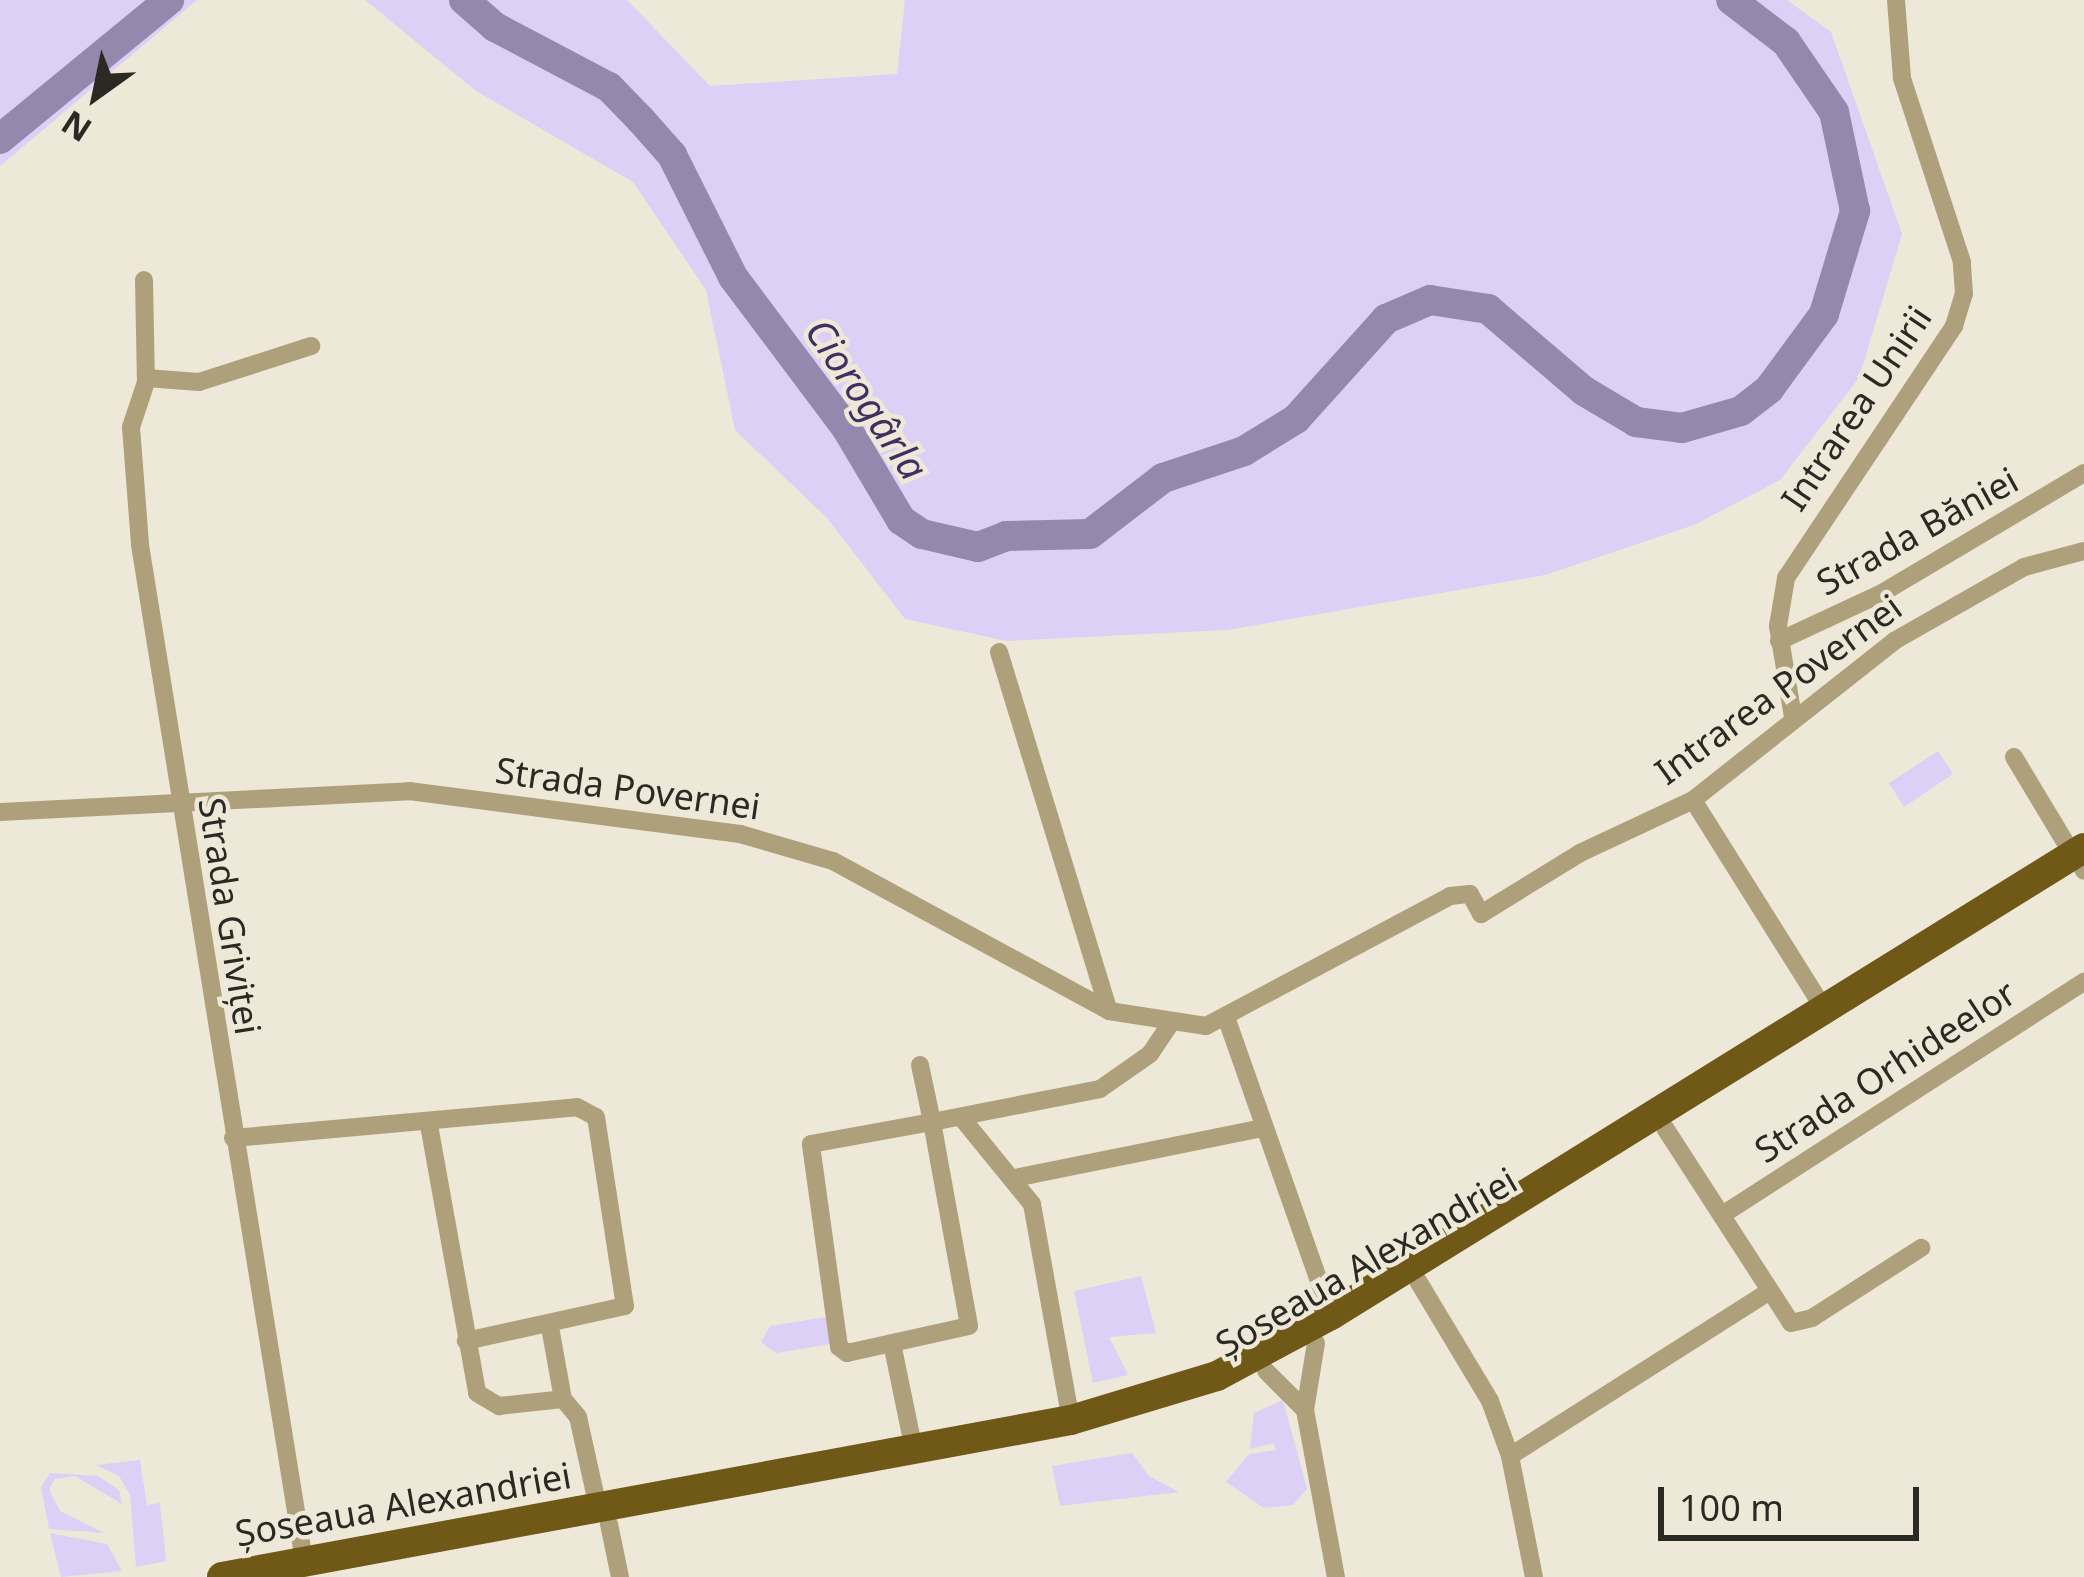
<!DOCTYPE html>
<html>
<head>
<meta charset="utf-8">
<style>
	body { margin:0 }
	#map { position:relative; width:2084px; height:1577px; overflow:hidden; background:#eee8d8; font-family:"Noto Sans",sans-serif }
	div>[style] { position:absolute }
	[style*='--x'] { left:calc(var(--x)*1px); top:calc(var(--y)*1px); width:calc(var(--w)*1px); rotate:calc(var(--a)*1deg) }
	.green>* { inset:0; background:#dcd0f7 }
	.river>* { height:30px; margin:-15px; padding:0 15px; transform-origin:15px; border-radius:15px; background:#9488ae }
	.minor>* { height:18px; margin:-9px; padding:0 9px; transform-origin:9px; border-radius:9px; background:#afa07c }
	.trunk>* { height:30px; margin:-15px; padding:0 15px; transform-origin:15px; border-radius:15px; background:#705816 }
	span { translate:-50% -50%; white-space:nowrap; text-align:center; line-height:1.15; -webkit-text-stroke:9px #eee8d8; paint-order:stroke }
	.street-label { font-size:36px; color:#2b2923 }
	.water-label { font-size:39px; color:#422e61; font-style:italic }
	.north { position:absolute; left:36px; top:36px; width:120px; height:120px; -webkit-text-stroke:9px #eee8d8; paint-order:stroke; rotate:213deg; font-size:33px; font-weight:700; line-height:48px; text-align:center; color:#2b2923 }
	.north::after { content:''; display:block; margin:auto; width:42px; height:54px; background:#2b2923; clip-path:polygon(50% 0,100% 100%,50% 72%,0 100%) }
	.scale { position:absolute; left:1658px; top:1487px; width:261px; height:54px; box-sizing:border-box; border:6px solid #2b2923; border-top:0; padding-left:15px; font-size:36px; line-height:42px; white-space:nowrap; color:#2b2923; -webkit-text-stroke:9px #eee8d8; paint-order:stroke }
</style>
</head>
<body>
<div id="map">
	<div class="green">
		<div style="clip-path:polygon(0 0,197px 0,0 166px)"></div>
		<div style="clip-path:polygon(365px 0,627px 0,710px 86px,897px 74px,905px 0,1787px 0,1831px 32px,1902px 234px,1859px 378px,1780px 480px,1694px 525px,1545px 575px,1227px 630px,1007px 641px,905px 619px,827px 518px,735px 430px,706px 290px,633px 182px,476px 91px)"></div>
		<div style="clip-path:polygon(1938px 751px,1953px 774px,1904px 807px,1889px 783px)"></div>
		<div style="clip-path:polygon(1141px 1276px,1156px 1333px,1109px 1337px,1128px 1375px,1093px 1383px,1074px 1291px)"></div>
		<div style="clip-path:polygon(826px 1317px,830px 1344px,776px 1353px,761px 1342px,770px 1326px)"></div>
		<div style="clip-path:polygon(1283px 1400px,1307px 1489px,1293px 1505px,1264px 1508px,1226px 1482px,1249px 1454px,1276px 1450px,1274px 1443px,1250px 1449px,1254px 1413px)"></div>
		<div style="clip-path:polygon(1132px 1453px,1149px 1476px,1179px 1492px,1060px 1506px,1052px 1466px)"></div>
		<div style="clip-path:polygon(140px 1460px,147px 1505px,160px 1503px,166px 1561px,136px 1567px,130px 1495px,119px 1476px,96px 1465px)"></div>
		<div style="clip-path:polygon(50px 1473px,98px 1476px,119px 1490px,122px 1504px,75px 1476px,55px 1479px,49px 1490px,60px 1511px,104px 1533px,49px 1529px,41px 1487px)"></div>
		<div style="clip-path:polygon(50px 1533px,107px 1544px,122px 1571px,61px 1577px)"></div>
	</div>
	<div class="river">
		<div style="--x:464;--y:0;--w:41;--a:41.1"></div>
		<div style="--x:495;--y:27;--w:129;--a:27.8"></div>
		<div style="--x:609;--y:87;--w:46;--a:45.9"></div>
		<div style="--x:641;--y:120;--w:47;--a:48.5"></div>
		<div style="--x:672;--y:155;--w:136;--a:63.4"></div>
		<div style="--x:733;--y:277;--w:190;--a:53.1"></div>
		<div style="--x:847;--y:429;--w:106;--a:59.3"></div>
		<div style="--x:901;--y:520;--w:25;--a:34"></div>
		<div style="--x:922;--y:534;--w:57;--a:13.1"></div>
		<div style="--x:978;--y:547;--w:30;--a:-21"></div>
		<div style="--x:1006;--y:536;--w:84;--a:-1.4"></div>
		<div style="--x:1090;--y:534;--w:92;--a:-37.5"></div>
		<div style="--x:1163;--y:478;--w:85;--a:-18.4"></div>
		<div style="--x:1244;--y:451;--w:61;--a:-31.6"></div>
		<div style="--x:1296;--y:419;--w:135;--a:-48"></div>
		<div style="--x:1386;--y:319;--w:48;--a:-23.4"></div>
		<div style="--x:1430;--y:300;--w:59;--a:8.8"></div>
		<div style="--x:1488;--y:309;--w:126;--a:40.5"></div>
		<div style="--x:1584;--y:391;--w:61;--a:30.8"></div>
		<div style="--x:1636;--y:422;--w:46;--a:7.4"></div>
		<div style="--x:1682;--y:428;--w:61;--a:-16.1"></div>
		<div style="--x:1741;--y:411;--w:36;--a:-38"></div>
		<div style="--x:1769;--y:389;--w:93;--a:-53.7"></div>
		<div style="--x:1824;--y:314;--w:108;--a:-73.2"></div>
		<div style="--x:1855;--y:211;--w:101;--a:-102"></div>
		<div style="--x:1834;--y:112;--w:85;--a:-124.4"></div>
		<div style="--x:1786;--y:42;--w:69;--a:-142.6"></div>
		<div style="--x:0;--y:139;--w:219;--a:-39.4"></div>
	</div>
	<div class="minor">
		<div style="--x:144;--y:280;--w:102;--a:88.9"></div>
		<div style="--x:146;--y:382;--w:47;--a:108.4"></div>
		<div style="--x:131;--y:427;--w:118;--a:85.6"></div>
		<div style="--x:140;--y:545;--w:1029;--a:80.83"></div>
		<div style="--x:146;--y:378;--w:53;--a:4.3"></div>
		<div style="--x:199;--y:382;--w:118;--a:-17.8"></div>
		<div style="--x:1779;--y:641;--w:114;--a:-25"></div>
		<div style="--x:1882;--y:593;--w:235;--a:-30.7"></div>
		<div style="--x:999;--y:652;--w:375;--a:73"></div>
		<div style="--x:1793;--y:717;--w:92;--a:-99.4"></div>
		<div style="--x:1778;--y:626;--w:49;--a:-80.5"></div>
		<div style="--x:1786;--y:578;--w:303;--a:-56.3"></div>
		<div style="--x:1954;--y:326;--w:34;--a:-73"></div>
		<div style="--x:1964;--y:294;--w:32;--a:-94"></div>
		<div style="--x:1962;--y:262;--w:194;--a:-108.1"></div>
		<div style="--x:1902;--y:78;--w:78;--a:-94.4"></div>
		<div style="--x:2014;--y:757;--w:114;--a:59"></div>
		<div style="--x:1693;--y:800;--w:247;--a:57.9"></div>
		<div style="--x:0;--y:812;--w:410;--a:-2.9"></div>
		<div style="--x:409;--y:791;--w:334;--a:7.4"></div>
		<div style="--x:740;--y:834;--w:97;--a:16.2"></div>
		<div style="--x:833;--y:861;--w:314;--a:28.5"></div>
		<div style="--x:1109;--y:1011;--w:98;--a:8.8"></div>
		<div style="--x:1206;--y:1026;--w:276;--a:-28"></div>
		<div style="--x:1450;--y:896;--w:20;--a:-6"></div>
		<div style="--x:1470;--y:894;--w:23;--a:61"></div>
		<div style="--x:1481;--y:914;--w:116;--a:-31.6"></div>
		<div style="--x:1580;--y:853;--w:125;--a:-25.1"></div>
		<div style="--x:1693;--y:800;--w:256;--a:-38.3"></div>
		<div style="--x:1894;--y:641;--w:150;--a:-29.6"></div>
		<div style="--x:2024;--y:567;--w:62;--a:-14.9"></div>
		<div style="--x:2083;--y:869;--w:2;--a:63"></div>
		<div style="--x:1226;--y:1017;--w:316;--a:70.6"></div>
		<div style="--x:920;--y:1065;--w:58;--a:78.1"></div>
		<div style="--x:932;--y:1122;--w:207;--a:79.7"></div>
		<div style="--x:969;--y:1326;--w:125;--a:167.5"></div>
		<div style="--x:847;--y:1353;--w:10;--a:-143"></div>
		<div style="--x:839;--y:1347;--w:205;--a:-97.9"></div>
		<div style="--x:811;--y:1144;--w:123;--a:-10.3"></div>
		<div style="--x:932;--y:1122;--w:171;--a:-11.1"></div>
		<div style="--x:1100;--y:1089;--w:61;--a:-35"></div>
		<div style="--x:1150;--y:1054;--w:34;--a:-56"></div>
		<div style="--x:961;--y:1117;--w:112;--a:50.8"></div>
		<div style="--x:1032;--y:1204;--w:219;--a:79.8"></div>
		<div style="--x:429;--y:1125;--w:272;--a:79.8"></div>
		<div style="--x:477;--y:1393;--w:26;--a:31"></div>
		<div style="--x:499;--y:1406;--w:64;--a:-6.2"></div>
		<div style="--x:1665;--y:1128;--w:232;--a:57.1"></div>
		<div style="--x:1791;--y:1323;--w:22;--a:-13"></div>
		<div style="--x:1812;--y:1318;--w:130;--a:-32.7"></div>
		<div style="--x:233;--y:1138;--w:345;--a:-5.1"></div>
		<div style="--x:577;--y:1107;--w:21;--a:28"></div>
		<div style="--x:596;--y:1117;--w:191;--a:81.3"></div>
		<div style="--x:625;--y:1306;--w:163;--a:167.6"></div>
		<div style="--x:1015;--y:1178;--w:254;--a:-11.4"></div>
		<div style="--x:1722;--y:1215;--w:431;--a:-32.8"></div>
		<div style="--x:1418;--y:1281;--w:140;--a:59"></div>
		<div style="--x:1490;--y:1401;--w:59;--a:70"></div>
		<div style="--x:1510;--y:1456;--w:123;--a:78.8"></div>
		<div style="--x:550;--y:1327;--w:73;--a:79.8"></div>
		<div style="--x:1316;--y:1343;--w:68;--a:99.3"></div>
		<div style="--x:1305;--y:1410;--w:170;--a:79.5"></div>
		<div style="--x:893;--y:1348;--w:104;--a:78.4"></div>
		<div style="--x:1266;--y:1371;--w:55;--a:45"></div>
		<div style="--x:563;--y:1399;--w:23;--a:50"></div>
		<div style="--x:578;--y:1417;--w:92;--a:77.5"></div>
		<div style="--x:1510;--y:1456;--w:308;--a:-32.4"></div>
		<div style="--x:609;--y:1524;--w:54;--a:78.3"></div>
	</div>
	<div class="trunk">
		<div style="--x:222;--y:1577;--w:863;--a:-10.48"></div>
		<div style="--x:1071;--y:1420;--w:152;--a:-16.8"></div>
		<div style="--x:1217;--y:1376;--w:129;--a:-28.2"></div>
		<div style="--x:1331;--y:1315;--w:886;--a:-31.81"></div>
	</div>
	<div class="street-label">
		<span style="left:1856px;top:408px;rotate:-56deg">Intrarea Unirii</span>
		<span style="left:1917px;top:531px;rotate:-29deg">Strada Băniei</span>
		<span style="left:1778px;top:689px;rotate:-36deg">Intrarea Povernei</span>
		<span style="left:628px;top:788px;rotate:8deg">Strada Povernei</span>
		<span style="left:230px;top:916px;rotate:81deg">Strada Griviței</span>
		<span style="left:1885px;top:1071px;rotate:-33deg">Strada Orhideelor</span>
		<span style="left:1366px;top:1262px;rotate:-30deg">Șoseaua Alexandriei</span>
		<span style="left:403px;top:1504px;rotate:-10deg">Șoseaua Alexandriei</span>
	</div>
	<div class="water-label">
		<span style="left:867px;top:399px;rotate:56deg">Ciorogârla</span>
	</div>
	<div class="north">N</div>
	<div class="scale">100 m</div>
</div>
</body>
</html>
